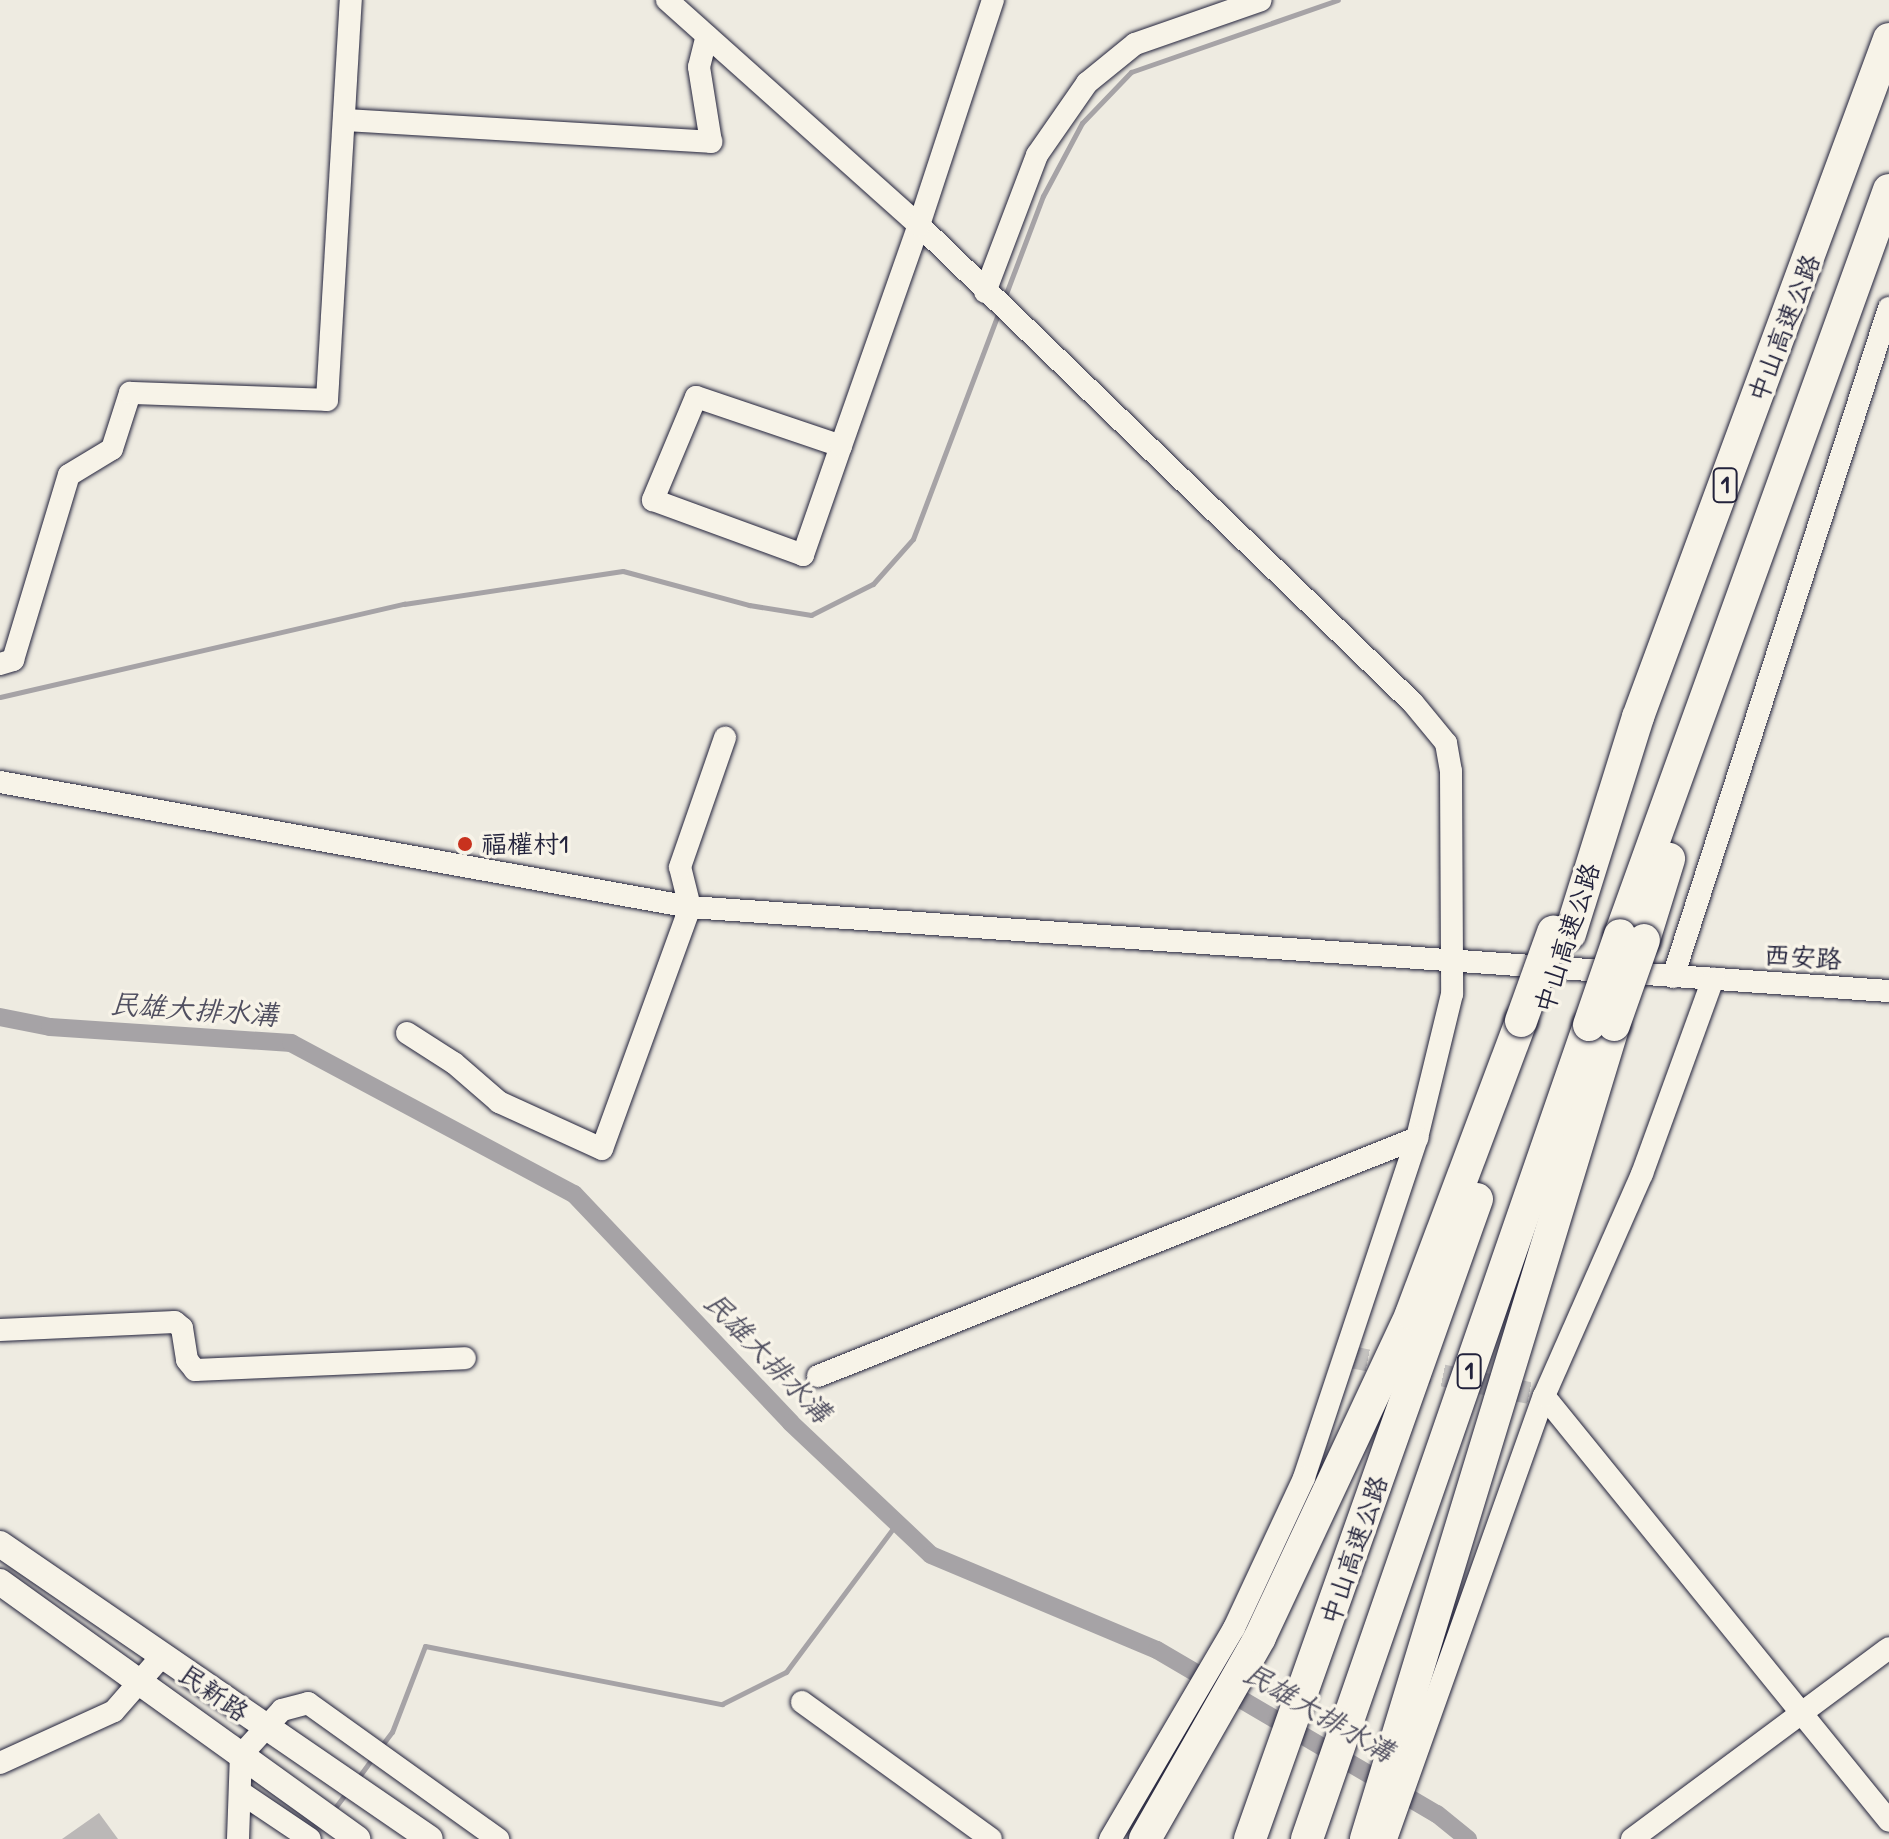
<!DOCTYPE html>
<html>
<head>
<meta charset="utf-8">
<style>
	body { margin:0 }
	#map { position:relative; width:1889px; height:1839px; overflow:hidden; background:#eeebe1; font-family:"Patrick Hand","LXGW WenKai TC",sans-serif }
	div>[style] { position:absolute }
	[style*='--x'] { left:calc(var(--x)*1px); top:calc(var(--y)*1px); width:calc(var(--w)*1px); rotate:calc(var(--a)*1deg) }
	.stream>* { height:5px; margin:-2.5px; padding:0 2.5px; transform-origin:2.5px; border-radius:2.5px; background:#a6a3a6 }
	.canal>* { height:18px; margin:-9px; padding:0 9px; transform-origin:9px; border-radius:9px; background:#a6a3a6 }
	.building>* { inset:0; background:#bbb8b7 }
	.minor-tunnel>* { height:22px; margin-top:-11px; transform-origin:0; background:repeating-linear-gradient(90deg,#c5c3c0 0 22px,transparent 0 33px) }
	.roads { filter:drop-shadow(0 0 2px #22223b) drop-shadow(0 0 2px #22223b) }
	.minor>* { height:22px; margin:-11px; padding:0 11px; transform-origin:11px; border-radius:11px; background:#f7f3e8 }
	.major>* { height:26px; margin:-13px; padding:0 13px; transform-origin:13px; border-radius:13px; background:#f7f3e8 }
	.highway>* { height:32px; margin:-16px; padding:0 16px; transform-origin:16px; border-radius:16px; background:#f7f3e8 }
	.bridges { filter:drop-shadow(0 0 2px #22223b) drop-shadow(0 0 2px #22223b) }
	.highway-bridge>* { height:32px; margin:-16px; padding:0 16px; transform-origin:16px; border-radius:16px; background:#f7f3e8 }
	.dots>* { width:22px; height:22px; translate:-50% -50%; box-sizing:border-box; border:4px solid #f7f3e8; border-radius:50% }
	span { translate:-50% -50%; white-space:nowrap; text-align:center; line-height:1.15; -webkit-text-stroke:7px #f7f3e8; paint-order:stroke }
	.shield-label span { padding:2px 6px; background:#f7f3e8; border:2px solid; border-radius:6px; -webkit-text-stroke-width:0 }
	.shield-label { font-size:24px; color:#22223b; font-weight:700 }
	.street-label { font-size:26px; color:#22223b }
	.poi-label { font-size:26px; color:#22223b }
	.left { translate:0 -50%; text-align:left }
	.water-label { font-size:28px; color:#504f60; font-style:italic }
</style>
</head>
<body>
<div id="map">
	<div class="stream">
		<div style="--x:1004;--y:299;--w:110;--a:-69.3"></div>
		<div style="--x:1043;--y:196;--w:83;--a:-61.9"></div>
		<div style="--x:1082;--y:123;--w:71;--a:-46.1"></div>
		<div style="--x:1131;--y:72;--w:219;--a:-19.2"></div>
		<div style="--x:0;--y:697;--w:415;--a:-13"></div>
		<div style="--x:404;--y:604;--w:221;--a:-8.6"></div>
		<div style="--x:623;--y:571;--w:131;--a:15.1"></div>
		<div style="--x:749;--y:605;--w:63;--a:9.2"></div>
		<div style="--x:811;--y:615;--w:69;--a:-26.6"></div>
		<div style="--x:873;--y:584;--w:60;--a:-48.4"></div>
		<div style="--x:913;--y:539;--w:243;--a:-69.3"></div>
		<div style="--x:379;--y:1749;--w:21;--a:-53"></div>
		<div style="--x:392;--y:1732;--w:92;--a:-69"></div>
		<div style="--x:425;--y:1646;--w:303;--a:11.1"></div>
		<div style="--x:722;--y:1704;--w:72;--a:-26.6"></div>
		<div style="--x:786;--y:1672;--w:186;--a:-53.3"></div>
		<div style="--x:358;--y:1778;--w:26;--a:-54"></div>
		<div style="--x:331;--y:1813;--w:26;--a:-53"></div>
	</div>
	<div class="canal">
		<div style="--x:0;--y:1017;--w:51;--a:11.3"></div>
		<div style="--x:50;--y:1027;--w:242;--a:3.8"></div>
		<div style="--x:291;--y:1043;--w:321;--a:28.1"></div>
		<div style="--x:574;--y:1194;--w:315;--a:46.5"></div>
		<div style="--x:791;--y:1423;--w:192;--a:43.3"></div>
		<div style="--x:931;--y:1555;--w:245;--a:22.8"></div>
		<div style="--x:1157;--y:1650;--w:324;--a:30.4"></div>
		<div style="--x:1437;--y:1814;--w:40;--a:39"></div>
	</div>
	<div class="building">
		<div style="clip-path:polygon(99px 1813px,118px 1839px,62px 1839px)"></div>
	</div>
	<div class="minor-tunnel">
		<div style="--x:1346;--y:1356;--w:202;--a:11.4"></div>
	</div>
	<div class="roads">
		<div class="minor">
			<div style="--x:667;--y:0;--w:338;--a:41.8"></div>
			<div style="--x:919;--y:225;--w:687;--a:44.06"></div>
			<div style="--x:1413;--y:703;--w:52;--a:50.5"></div>
			<div style="--x:1446;--y:743;--w:28;--a:80"></div>
			<div style="--x:1451;--y:771;--w:223;--a:89.7"></div>
			<div style="--x:1452;--y:994;--w:148;--a:103.7"></div>
			<div style="--x:1417;--y:1138;--w:358;--a:108.4"></div>
			<div style="--x:1304;--y:1478;--w:166;--a:115"></div>
			<div style="--x:1234;--y:1628;--w:245;--a:120.4"></div>
			<div style="--x:344;--y:120;--w:368;--a:3.4"></div>
			<div style="--x:711;--y:142;--w:76;--a:-99.1"></div>
			<div style="--x:699;--y:67;--w:32;--a:-76"></div>
			<div style="--x:985;--y:292;--w:147;--a:-69.2"></div>
			<div style="--x:1037;--y:155;--w:88;--a:-55.2"></div>
			<div style="--x:1087;--y:83;--w:62;--a:-39.1"></div>
			<div style="--x:1135;--y:44;--w:133;--a:-19.2"></div>
			<div style="--x:841;--y:446;--w:153;--a:-161.3"></div>
			<div style="--x:696;--y:397;--w:112;--a:112.7"></div>
			<div style="--x:653;--y:500;--w:160;--a:20.1"></div>
			<div style="--x:803;--y:555;--w:115;--a:-70.8"></div>
			<div style="--x:841;--y:446;--w:234;--a:-70.6"></div>
			<div style="--x:919;--y:225;--w:237;--a:-71.8"></div>
			<div style="--x:0;--y:664;--w:14;--a:-17"></div>
			<div style="--x:13;--y:660;--w:193;--a:-73.2"></div>
			<div style="--x:69;--y:475;--w:50;--a:-31.2"></div>
			<div style="--x:112;--y:449;--w:59;--a:-72.2"></div>
			<div style="--x:130;--y:393;--w:197;--a:2"></div>
			<div style="--x:327;--y:400;--w:401;--a:-86.6"></div>
			<div style="--x:0;--y:782;--w:701;--a:10.27"></div>
			<div style="--x:690;--y:907;--w:1202;--a:4.01"></div>
			<div style="--x:1673;--y:977;--w:703;--a:-72.11"></div>
			<div style="--x:407;--y:1033;--w:56;--a:32.6"></div>
			<div style="--x:454;--y:1063;--w:60;--a:40.9"></div>
			<div style="--x:499;--y:1102;--w:113;--a:24.5"></div>
			<div style="--x:602;--y:1149;--w:258;--a:-70"></div>
			<div style="--x:690;--y:907;--w:41;--a:-104"></div>
			<div style="--x:680;--y:867;--w:137;--a:-70.8"></div>
			<div style="--x:0;--y:1330;--w:175;--a:-2.6"></div>
			<div style="--x:175;--y:1322;--w:9;--a:41"></div>
			<div style="--x:182;--y:1328;--w:32;--a:81"></div>
			<div style="--x:187;--y:1360;--w:13;--a:51"></div>
			<div style="--x:195;--y:1370;--w:270;--a:-2.5"></div>
			<div style="--x:818;--y:1376;--w:645;--a:-21.67"></div>
			<div style="--x:1544;--y:1396;--w:547;--a:50.93"></div>
			<div style="--x:802;--y:1702;--w:233;--a:35.9"></div>
			<div style="--x:0;--y:1763;--w:125;--a:-24.5"></div>
			<div style="--x:114;--y:1711;--w:73;--a:-48.9"></div>
			<div style="--x:240;--y:1792;--w:84;--a:33.9"></div>
			<div style="--x:238;--y:1839;--w:84;--a:-88"></div>
			<div style="--x:241;--y:1755;--w:61;--a:-47.7"></div>
			<div style="--x:282;--y:1710;--w:27;--a:-15"></div>
			<div style="--x:308;--y:1703;--w:234;--a:35.6"></div>
			<div style="--x:1386;--y:1839;--w:470;--a:-70.4"></div>
			<div style="--x:1544;--y:1396;--w:243;--a:-66.2"></div>
			<div style="--x:1642;--y:1174;--w:208;--a:-70"></div>
			<div style="--x:1632;--y:1839;--w:320;--a:-36.6"></div>
		</div>
		<div class="major">
			<div style="--x:0;--y:1544;--w:521;--a:34.45"></div>
			<div style="--x:0;--y:1582;--w:440;--a:35.7"></div>
		</div>
		<div class="highway">
			<div style="--x:1570;--y:934;--w:227;--a:-72.6"></div>
			<div style="--x:1638;--y:717;--w:723;--a:-69.69"></div>
			<div style="--x:1620;--y:935;--w:792;--a:-70.15"></div>
			<div style="--x:1644;--y:940;--w:85;--a:-72.8"></div>
			<div style="--x:1145;--y:1839;--w:232;--a:-60.3"></div>
			<div style="--x:1260;--y:1637;--w:357;--a:-64.9"></div>
			<div style="--x:1411;--y:1314;--w:313;--a:-69.4"></div>
			<div style="--x:1250;--y:1839;--w:679;--a:-70.47"></div>
			<div style="--x:1307;--y:1839;--w:861;--a:-70.89"></div>
			<div style="--x:1366;--y:1839;--w:851;--a:-73.06"></div>
		</div>
	</div>
	<div class="bridges">
		<div class="highway-bridge">
			<div style="--x:1521;--y:1021;--w:95;--a:-70.2"></div>
			<div style="--x:1589;--y:1025;--w:95;--a:-71"></div>
			<div style="--x:1614;--y:1025;--w:90;--a:-70.6"></div>
		</div>
	</div>
	<div class="dots">
		<div style="left:465px;top:844px;background:#c8321e"></div>
	</div>
	<div class="shield-label">
		<span style="left:1725px;top:485px">1</span>
		<span style="left:1469px;top:1371px">1</span>
	</div>
	<div class="street-label">
		<span style="left:1784px;top:328px;rotate:-69deg">中山高速公路</span>
		<span style="left:1567px;top:938px;rotate:-72deg">中山高速公路</span>
		<span style="left:1803px;top:957px;rotate:4deg">西安路</span>
		<span style="left:1354px;top:1550px;rotate:-71deg">中山高速公路</span>
		<span style="left:214px;top:1693px;rotate:35deg">民新路</span>
	</div>
	<div class="poi-label">
		<span class="left" style="left:481px;top:844px">福權村1</span>
	</div>
	<div class="water-label">
		<span style="left:194px;top:1009px;rotate:4deg">民雄大排水溝</span>
		<span style="left:768px;top:1357px;rotate:46deg">民雄大排水溝</span>
		<span style="left:1319px;top:1712px;rotate:30deg">民雄大排水溝</span>
	</div>
</div>
</body>
</html>
